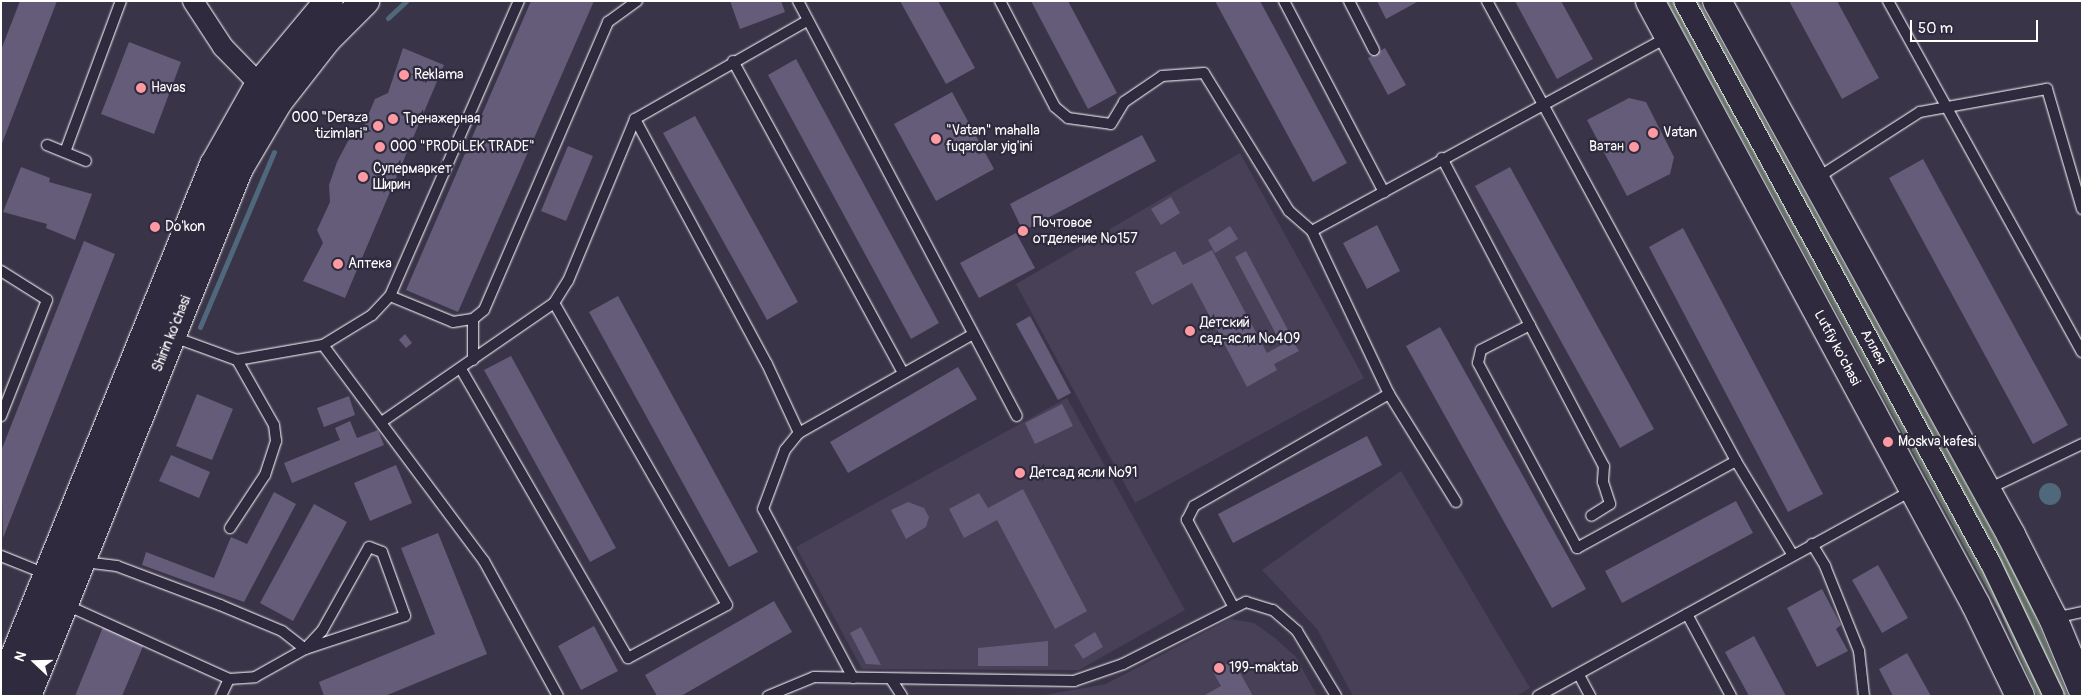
<!DOCTYPE html>
<html>
<head>
<meta charset="utf-8">
<style>
	body { margin:0 }
	#map { position:relative; width:2083px; height:697px; overflow:hidden; background:#3a3449; font-family:Pangolin,sans-serif }
	div>[style] { position:absolute }
	[style*='--x'] { left:calc(var(--x)*1px); top:calc(var(--y)*1px); width:calc(var(--w)*1px); rotate:calc(var(--a)*1deg) }
	.built>* { inset:0; background:#474057 }
	.green>* { inset:0; background:#616e64 }
	.water>* { inset:0; background:#50687b }
	.round { border-radius:50% }
	.stream>* { height:5px; margin:-2.5px; padding:0 2.5px; transform-origin:2.5px; border-radius:2.5px; background:#50687b }
	.building>* { inset:0; background:#645c79 }
	.roads { filter:drop-shadow(0 0 1px #fff) drop-shadow(0 0 1px #fff) }
	.lane>* { height:10px; margin:-5px; padding:0 5px; transform-origin:5px; border-radius:5px; background:#2f2a3d }
	.street>* { height:20px; margin:-10px; padding:0 10px; transform-origin:10px; border-radius:10px; background:#2f2a3d }
	.secondary>* { height:28px; margin:-14px; padding:0 14px; transform-origin:14px; border-radius:14px; background:#2f2a3d }
	.dots>* { width:14px; height:14px; translate:-50% -50%; box-sizing:border-box; border:2px solid #2f2a3d; border-radius:50% }
	span { translate:-50% -50%; white-space:nowrap; text-align:center; line-height:1.15; -webkit-text-stroke:4.5px #2f2a3d; paint-order:stroke }
	.poi-label { font-size:14px; color:#fff }
	.left { translate:0 -50%; text-align:left }
	.right { translate:-100% -50%; text-align:right }
	.street-label { font-size:14px; color:#fff }
	.frame { position:absolute; inset:0; border:2px solid #fff; pointer-events:none }
	.north { position:absolute; left:10px; top:637px; width:50px; height:50px; -webkit-text-stroke:4px #2f2a3d; paint-order:stroke; rotate:291deg; font-size:14px; font-weight:700; line-height:20px; text-align:center; color:#fff }
	.north::after { content:''; display:block; margin:auto; width:18px; height:22px; background:#fff; clip-path:polygon(50% 0,100% 100%,50% 72%,0 100%) }
	.scale { position:absolute; left:1910px; top:20px; width:128px; height:22px; box-sizing:border-box; border:2px solid #fff; border-top:0; padding-left:6px; font-size:15px; line-height:18px; white-space:nowrap; color:#fff; -webkit-text-stroke:4px #2f2a3d; paint-order:stroke }
</style>
</head>
<body>
<div id="map">
	<div class="built">
		<div style="clip-path:polygon(1240px 153px,1364px 378px,1135px 503px,1016px 284px)"></div>
		<div style="clip-path:polygon(1067px 398px,1185px 610px,1079px 670px,862px 669px,796px 547px)"></div>
		<div style="clip-path:polygon(1401px 471px,1530px 688px,1516px 696px,1353px 696px,1317px 629px,1262px 570px)"></div>
		<div style="clip-path:polygon(1230px 619px,1254px 623px,1275px 638px,1296px 657px,1317px 696px,1039px 696px,1106px 684px)"></div>
	</div>
	<div class="green">
		<div style="clip-path:polygon(1667px 1px,1699px 1px,1989px 526px,2030px 603px,2068px 696px,2037px 696px,2001px 614px)"></div>
	</div>
	<div class="water">
		<div class="round" style="left:2039px;top:483px;width:22px;height:22px"></div>
	</div>
	<div class="stream">
		<div style="--x:388;--y:18;--w:25;--a:-43"></div>
		<div style="--x:200;--y:327;--w:190;--a:-67.1"></div>
	</div>
	<div class="building">
		<div style="clip-path:polygon(20px 1px,57px 1px,1px 146px,1px 50px)"></div>
		<div style="clip-path:polygon(531px 1px,594px 1px,458px 312px,406px 290px)"></div>
		<div style="clip-path:polygon(730px 1px,781px 1px,785px 12px,740px 29px)"></div>
		<div style="clip-path:polygon(900px 1px,938px 1px,975px 68px,946px 84px)"></div>
		<div style="clip-path:polygon(1031px 1px,1068px 1px,1117px 93px,1088px 109px)"></div>
		<div style="clip-path:polygon(1215px 1px,1260px 1px,1347px 163px,1313px 182px)"></div>
		<div style="clip-path:polygon(1377px 1px,1419px 1px,1386px 19px)"></div>
		<div style="clip-path:polygon(1515px 1px,1561px 1px,1593px 59px,1557px 79px)"></div>
		<div style="clip-path:polygon(1789px 1px,1837px 1px,1879px 78px,1842px 99px)"></div>
		<div style="clip-path:polygon(129px 42px,181px 62px,154px 134px,101px 114px)"></div>
		<div style="clip-path:polygon(403px 48px,444px 65px,345px 298px,303px 281px,323px 243px,317px 230px,330px 202px,329px 185px,337px 162px,348px 141px,362px 130px,375px 99px,388px 93px)"></div>
		<div style="clip-path:polygon(1385px 48px,1406px 85px,1388px 95px,1368px 58px)"></div>
		<div style="clip-path:polygon(796px 59px,939px 323px,911px 339px,768px 75px)"></div>
		<div style="clip-path:polygon(952px 92px,994px 169px,936px 201px,894px 124px)"></div>
		<div style="clip-path:polygon(1629px 98px,1646px 102px,1674px 157px,1670px 174px,1627px 196px,1587px 120px)"></div>
		<div style="clip-path:polygon(695px 116px,798px 302px,767px 320px,663px 133px)"></div>
		<div style="clip-path:polygon(1142px 135px,1156px 161px,1023px 231px,1010px 204px)"></div>
		<div style="clip-path:polygon(568px 146px,593px 156px,566px 221px,541px 211px)"></div>
		<div style="clip-path:polygon(1923px 159px,2068px 425px,2033px 444px,1889px 178px)"></div>
		<div style="clip-path:polygon(21px 167px,50px 178px,49px 182px,92px 194px,75px 240px,46px 228px,47px 224px,3px 212px)"></div>
		<div style="clip-path:polygon(1510px 167px,1654px 429px,1620px 448px,1475px 186px)"></div>
		<div style="clip-path:polygon(1171px 197px,1180px 213px,1161px 225px,1151px 209px)"></div>
		<div style="clip-path:polygon(1377px 225px,1400px 271px,1367px 289px,1343px 243px)"></div>
		<div style="clip-path:polygon(1230px 226px,1238px 239px,1215px 253px,1208px 240px)"></div>
		<div style="clip-path:polygon(1683px 228px,1823px 494px,1788px 512px,1649px 247px)"></div>
		<div style="clip-path:polygon(1016px 233px,1035px 268px,979px 298px,960px 263px)"></div>
		<div style="clip-path:polygon(84px 241px,115px 254px,3px 538px,1px 451px)"></div>
		<div style="clip-path:polygon(1212px 250px,1267px 353px,1292px 339px,1299px 351px,1274px 364px,1277px 370px,1247px 387px,1192px 283px,1152px 305px,1135px 272px,1175px 251px,1183px 265px)"></div>
		<div style="clip-path:polygon(1246px 251px,1288px 330px,1277px 336px,1235px 257px)"></div>
		<div style="clip-path:polygon(618px 296px,758px 552px,729px 567px,589px 312px)"></div>
		<div style="clip-path:polygon(1030px 316px,1071px 393px,1058px 400px,1016px 324px)"></div>
		<div style="clip-path:polygon(1440px 327px,1586px 589px,1552px 608px,1406px 346px)"></div>
		<div style="clip-path:polygon(405px 334px,412px 343px,406px 348px,399px 340px)"></div>
		<div style="clip-path:polygon(511px 356px,616px 548px,590px 562px,484px 370px)"></div>
		<div style="clip-path:polygon(958px 367px,977px 399px,848px 473px,830px 442px)"></div>
		<div style="clip-path:polygon(197px 394px,233px 409px,212px 460px,176px 446px)"></div>
		<div style="clip-path:polygon(349px 396px,355px 415px,324px 427px,317px 408px)"></div>
		<div style="clip-path:polygon(1062px 404px,1073px 426px,1035px 444px,1025px 423px)"></div>
		<div style="clip-path:polygon(350px 421px,357px 438px,378px 430px,384px 445px,292px 483px,284px 463px,340px 440px,335px 428px)"></div>
		<div style="clip-path:polygon(1367px 436px,1382px 465px,1233px 543px,1218px 514px)"></div>
		<div style="clip-path:polygon(171px 455px,210px 472px,199px 498px,159px 481px)"></div>
		<div style="clip-path:polygon(396px 465px,412px 503px,370px 521px,354px 483px)"></div>
		<div style="clip-path:polygon(1023px 489px,1087px 611px,1055px 629px,997px 520px,964px 538px,949px 509px,979px 493px,988px 508px)"></div>
		<div style="clip-path:polygon(274px 492px,296px 504px,244px 602px,142px 565px,146px 552px,214px 578px,231px 537px,247px 544px)"></div>
		<div style="clip-path:polygon(1736px 501px,1753px 533px,1622px 603px,1605px 571px)"></div>
		<div style="clip-path:polygon(908px 502px,924px 508px,929px 517px,926px 527px,906px 539px,891px 510px)"></div>
		<div style="clip-path:polygon(314px 504px,347px 522px,293px 621px,260px 603px)"></div>
		<div style="clip-path:polygon(438px 533px,487px 654px,385px 696px,324px 696px,319px 682px,435px 634px,401px 548px)"></div>
		<div style="clip-path:polygon(1878px 565px,1908px 618px,1882px 633px,1852px 580px)"></div>
		<div style="clip-path:polygon(1822px 589px,1841px 625px,1836px 629px,1848px 651px,1817px 667px,1787px 608px)"></div>
		<div style="clip-path:polygon(774px 601px,792px 632px,681px 696px,657px 696px,645px 675px)"></div>
		<div style="clip-path:polygon(594px 626px,618px 671px,581px 690px,558px 646px)"></div>
		<div style="clip-path:polygon(103px 627px,144px 644px,122px 696px,75px 696px)"></div>
		<div style="clip-path:polygon(861px 627px,881px 665px,866px 664px,850px 633px)"></div>
		<div style="clip-path:polygon(1095px 632px,1103px 647px,1083px 659px,1074px 645px)"></div>
		<div style="clip-path:polygon(1754px 636px,1786px 696px,1749px 696px,1725px 652px)"></div>
		<div style="clip-path:polygon(1048px 641px,1048px 666px,978px 666px,978px 648px)"></div>
		<div style="clip-path:polygon(1907px 653px,1931px 696px,1893px 696px,1879px 669px)"></div>
		<div style="clip-path:polygon(1233px 660px,1253px 696px,1203px 696px,1221px 686px,1213px 672px)"></div>
	</div>
	<div class="roads">
		<div class="lane">
			<div style="--x:798;--y:1;--w:469;--a:62.2"></div>
			<div style="--x:1000;--y:1;--w:119;--a:62.6"></div>
			<div style="--x:1055;--y:107;--w:17;--a:40"></div>
			<div style="--x:1068;--y:118;--w:43;--a:7.9"></div>
			<div style="--x:1111;--y:124;--w:26;--a:-59"></div>
			<div style="--x:1124;--y:102;--w:46;--a:-34.4"></div>
			<div style="--x:1162;--y:76;--w:42;--a:-4.1"></div>
			<div style="--x:1204;--y:73;--w:162;--a:58.4"></div>
			<div style="--x:1289;--y:211;--w:30;--a:41"></div>
			<div style="--x:1284;--y:1;--w:216;--a:62.4"></div>
			<div style="--x:1349;--y:1;--w:55;--a:63"></div>
			<div style="--x:1487;--y:1;--w:523;--a:61.57"></div>
			<div style="--x:1736;--y:461;--w:109;--a:58.9"></div>
			<div style="--x:1888;--y:1;--w:401;--a:61.1"></div>
			<div style="--x:733;--y:61;--w:355;--a:61.4"></div>
			<div style="--x:635;--y:119;--w:278;--a:61.7"></div>
			<div style="--x:767;--y:364;--w:76;--a:65.1"></div>
			<div style="--x:47;--y:145;--w:42;--a:22.3"></div>
			<div style="--x:65;--y:152;--w:161;--a:-69.7"></div>
			<div style="--x:1442;--y:158;--w:348;--a:62.3"></div>
			<div style="--x:1604;--y:466;--w:16;--a:94"></div>
			<div style="--x:1603;--y:482;--w:23;--a:72"></div>
			<div style="--x:1610;--y:504;--w:22;--a:148"></div>
			<div style="--x:1817;--y:178;--w:122;--a:-32.7"></div>
			<div style="--x:1920;--y:112;--w:129;--a:-10.3"></div>
			<div style="--x:2047;--y:89;--w:125;--a:73.7"></div>
			<div style="--x:1;--y:271;--w:54;--a:32.2"></div>
			<div style="--x:47;--y:300;--w:125;--a:111.6"></div>
			<div style="--x:390;--y:296;--w:68;--a:22.4"></div>
			<div style="--x:453;--y:322;--w:20;--a:-9"></div>
			<div style="--x:473;--y:319;--w:14;--a:-39"></div>
			<div style="--x:484;--y:310;--w:314;--a:-66.7"></div>
			<div style="--x:608;--y:22;--w:36;--a:-36"></div>
			<div style="--x:473;--y:319;--w:41;--a:90"></div>
			<div style="--x:1530;--y:325;--w:55;--a:153"></div>
			<div style="--x:1481;--y:350;--w:13;--a:103"></div>
			<div style="--x:1478;--y:363;--w:210;--a:61.8"></div>
			<div style="--x:1577;--y:548;--w:181;--a:-28.7"></div>
			<div style="--x:171;--y:336;--w:70;--a:20"></div>
			<div style="--x:237;--y:360;--w:87;--a:-9.9"></div>
			<div style="--x:323;--y:345;--w:269;--a:53.3"></div>
			<div style="--x:484;--y:561;--w:154;--a:61.3"></div>
			<div style="--x:323;--y:345;--w:57;--a:-31.5"></div>
			<div style="--x:372;--y:315;--w:26;--a:-47"></div>
			<div style="--x:390;--y:296;--w:322;--a:-66.4"></div>
			<div style="--x:461;--y:369;--w:334;--a:60"></div>
			<div style="--x:628;--y:658;--w:112;--a:-28.2"></div>
			<div style="--x:727;--y:605;--w:348;--a:-119.8"></div>
			<div style="--x:383;--y:421;--w:208;--a:-34.6"></div>
			<div style="--x:554;--y:303;--w:26;--a:-58"></div>
			<div style="--x:568;--y:281;--w:175;--a:-67.5"></div>
			<div style="--x:635;--y:119;--w:198;--a:-29.7"></div>
			<div style="--x:1988;--y:489;--w:104;--a:-25.6"></div>
			<div style="--x:1456;--y:502;--w:127;--a:-121.8"></div>
			<div style="--x:1389;--y:394;--w:180;--a:-115.3"></div>
			<div style="--x:1312;--y:231;--w:405;--a:-28.6"></div>
			<div style="--x:230;--y:528;--w:64;--a:-56.6"></div>
			<div style="--x:265;--y:475;--w:36;--a:-72"></div>
			<div style="--x:276;--y:441;--w:16;--a:-97"></div>
			<div style="--x:274;--y:425;--w:75;--a:-119.6"></div>
			<div style="--x:1812;--y:544;--w:26;--a:59"></div>
			<div style="--x:1825;--y:566;--w:92;--a:68.2"></div>
			<div style="--x:1859;--y:651;--w:45;--a:83.7"></div>
			<div style="--x:1;--y:556;--w:48;--a:21.8"></div>
			<div style="--x:64;--y:604;--w:181;--a:24.4"></div>
			<div style="--x:229;--y:679;--w:26;--a:-4"></div>
			<div style="--x:255;--y:677;--w:57;--a:-29.2"></div>
			<div style="--x:305;--y:649;--w:25;--a:-47"></div>
			<div style="--x:322;--y:631;--w:96;--a:-60.8"></div>
			<div style="--x:369;--y:547;--w:14;--a:21"></div>
			<div style="--x:382;--y:552;--w:68;--a:70.2"></div>
			<div style="--x:405;--y:616;--w:105;--a:161.7"></div>
			<div style="--x:305;--y:649;--w:29;--a:-142"></div>
			<div style="--x:282;--y:631;--w:67;--a:-157.2"></div>
			<div style="--x:220;--y:605;--w:110;--a:-159.3"></div>
			<div style="--x:117;--y:566;--w:35;--a:-173"></div>
			<div style="--x:1233;--y:606;--w:98;--a:-118.1"></div>
			<div style="--x:1187;--y:520;--w:16;--a:-63"></div>
			<div style="--x:1194;--y:506;--w:225;--a:-29.9"></div>
			<div style="--x:1687;--y:614;--w:93;--a:61.8"></div>
			<div style="--x:2054;--y:618;--w:29;--a:-12"></div>
			<div style="--x:1579;--y:675;--w:24;--a:62"></div>
			<div style="--x:853;--y:678;--w:191;--a:-118"></div>
			<div style="--x:763;--y:509;--w:63;--a:-69.6"></div>
			<div style="--x:785;--y:450;--w:22;--a:-51"></div>
			<div style="--x:799;--y:433;--w:200;--a:-29.6"></div>
			<div style="--x:891;--y:679;--w:20;--a:57"></div>
			<div style="--x:221;--y:696;--w:19;--a:-65"></div>
			<div style="--x:768;--y:696;--w:50;--a:-22.4"></div>
			<div style="--x:814;--y:677;--w:260;--a:0.9"></div>
			<div style="--x:1074;--y:681;--w:52;--a:-19.1"></div>
			<div style="--x:1123;--y:664;--w:138;--a:-26.8"></div>
			<div style="--x:1246;--y:602;--w:28;--a:17"></div>
			<div style="--x:1273;--y:610;--w:32;--a:41"></div>
			<div style="--x:1297;--y:631;--w:76;--a:59"></div>
			<div style="--x:1538;--y:696;--w:427;--a:-28.8"></div>
		</div>
		<div class="street">
			<div style="--x:193;--y:1;--w:55;--a:56.9"></div>
			<div style="--x:223;--y:47;--w:66;--a:45.6"></div>
			<div style="--x:1684;--y:1;--w:641;--a:61.4"></div>
			<div style="--x:1991;--y:564;--w:146;--a:64.5"></div>
		</div>
		<div class="secondary">
			<div style="--x:1650;--y:1;--w:686;--a:61.64"></div>
			<div style="--x:1976;--y:605;--w:101;--a:64.2"></div>
			<div style="--x:1717;--y:1;--w:610;--a:61.16"></div>
			<div style="--x:2011;--y:535;--w:93;--a:63.2"></div>
			<div style="--x:2053;--y:618;--w:76;--a:67.5"></div>
			<div style="--x:1;--y:690;--w:567;--a:-67.92"></div>
			<div style="--x:214;--y:165;--w:92;--a:-60.6"></div>
			<div style="--x:259;--y:85;--w:109;--a:-50.2"></div>
			<div style="--x:27;--y:696;--w:569;--a:-68.12"></div>
			<div style="--x:239;--y:168;--w:77;--a:-59.4"></div>
			<div style="--x:278;--y:102;--w:80;--a:-52.1"></div>
			<div style="--x:327;--y:39;--w:54;--a:-45"></div>
		</div>
	</div>
	<div class="dots">
		<div style="left:404px;top:75px;background:#ff9aa2"></div>
		<div style="left:141px;top:88px;background:#ff9aa2"></div>
		<div style="left:393px;top:119px;background:#ff9aa2"></div>
		<div style="left:378px;top:126px;background:#ff9aa2"></div>
		<div style="left:1653px;top:133px;background:#ff9aa2"></div>
		<div style="left:936px;top:139px;background:#ff9aa2"></div>
		<div style="left:380px;top:147px;background:#ff9aa2"></div>
		<div style="left:1634px;top:147px;background:#ff9aa2"></div>
		<div style="left:363px;top:177px;background:#ff9aa2"></div>
		<div style="left:155px;top:227px;background:#ff9aa2"></div>
		<div style="left:1023px;top:231px;background:#ff9aa2"></div>
		<div style="left:338px;top:264px;background:#ff9aa2"></div>
		<div style="left:1190px;top:331px;background:#ff9aa2"></div>
		<div style="left:1888px;top:442px;background:#ff9aa2"></div>
		<div style="left:1020px;top:473px;background:#ff9aa2"></div>
		<div style="left:1219px;top:668px;background:#ff9aa2"></div>
	</div>
	<div class="poi-label">
		<span class="left" style="left:414px;top:75px">Reklama</span>
		<span class="left" style="left:151px;top:88px">Havas</span>
		<span class="right" style="left:368px;top:126px">OOO "Deraza<br>tizimlari"</span>
		<span class="left" style="left:403px;top:119px">Тренажерная</span>
		<span class="left" style="left:946px;top:139px">"Vatan" mahalla<br>fuqarolar yig'ini</span>
		<span class="left" style="left:1663px;top:133px">Vatan</span>
		<span class="left" style="left:390px;top:147px">ООО "PRODiLEK TRADE"</span>
		<span class="right" style="left:1624px;top:147px">Ватан</span>
		<span class="left" style="left:373px;top:177px">Супермаркет<br>Ширин</span>
		<span class="left" style="left:1033px;top:231px">Почтовое<br>отделение №157</span>
		<span class="left" style="left:165px;top:227px">Do'kon</span>
		<span class="left" style="left:348px;top:264px">Аптека</span>
		<span class="left" style="left:1200px;top:331px">Детский<br>сад-ясли №409</span>
		<span class="left" style="left:1898px;top:442px">Moskva kafesi</span>
		<span class="left" style="left:1030px;top:473px">Детсад ясли №91</span>
		<span class="left" style="left:1229px;top:668px">199-maktab</span>
	</div>
	<div class="street-label">
		<span style="left:172px;top:334px;rotate:-68deg">Shirin ko'chasi</span>
		<span style="left:1873px;top:347px;rotate:61deg">Аллея</span>
		<span style="left:1837px;top:348px;rotate:62deg">Lutfiy ko'chasi</span>
	</div>
	<div class="frame"></div>
	<div class="north">N</div>
	<div class="scale">50 m</div>
</div>
</body>
</html>
